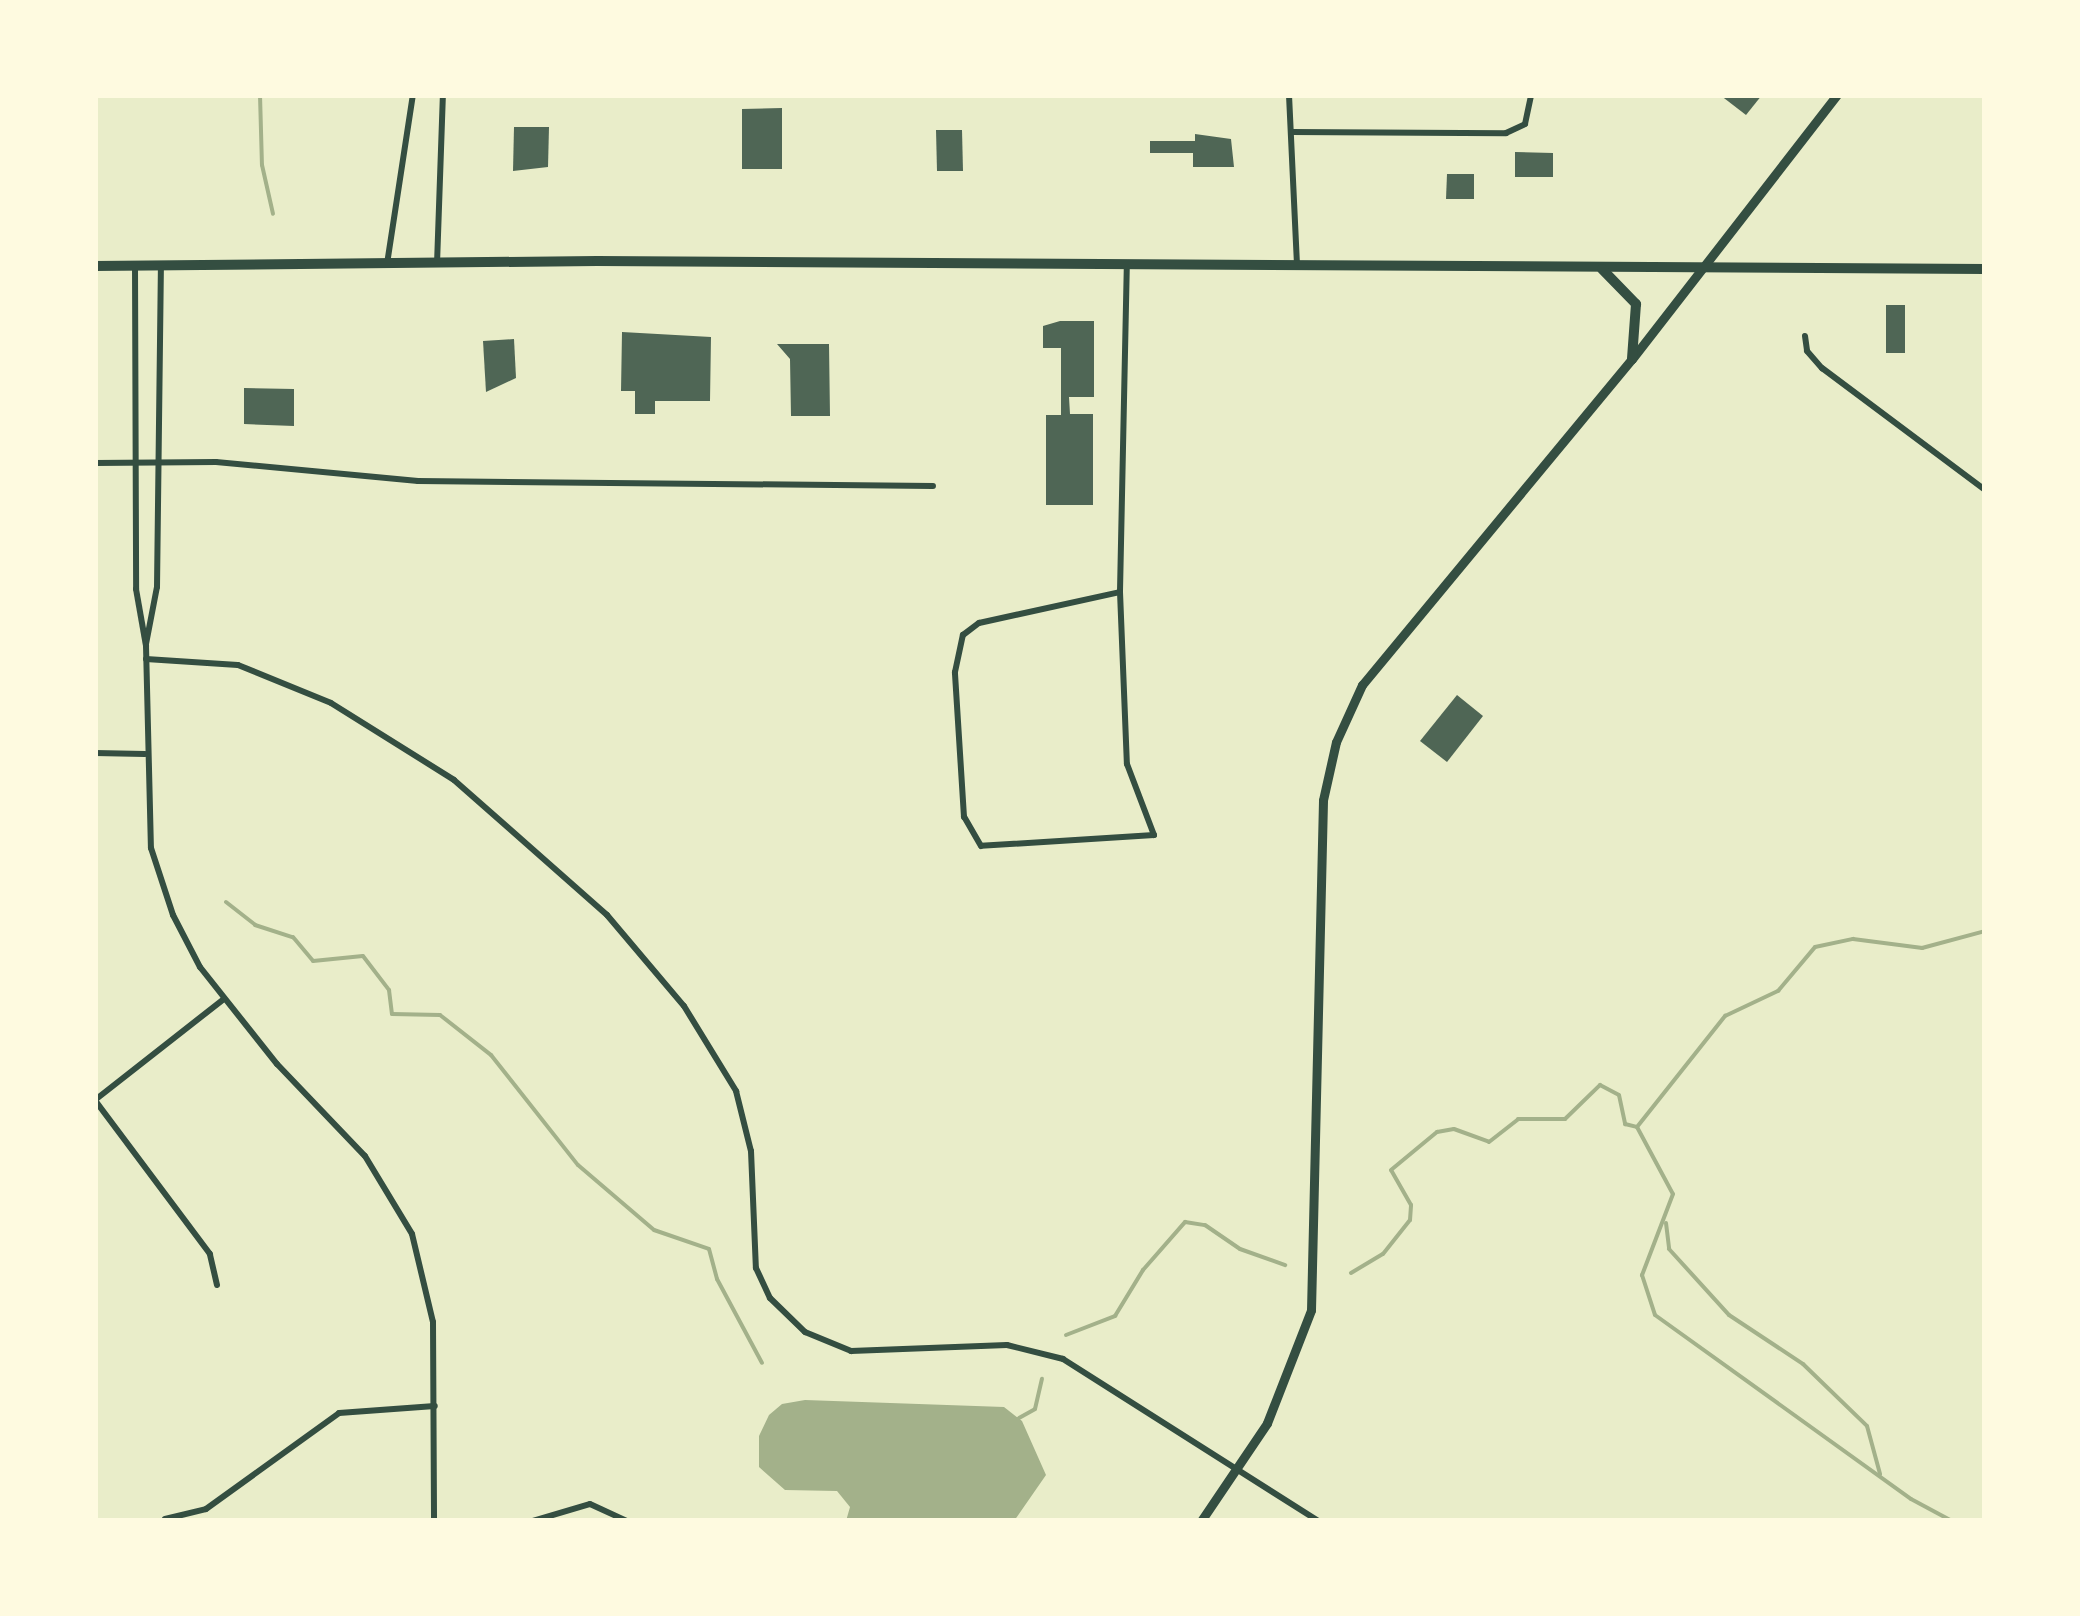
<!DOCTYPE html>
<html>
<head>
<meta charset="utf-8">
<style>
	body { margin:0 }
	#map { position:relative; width:2080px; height:1616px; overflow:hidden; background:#e9edc9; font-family:Arial,sans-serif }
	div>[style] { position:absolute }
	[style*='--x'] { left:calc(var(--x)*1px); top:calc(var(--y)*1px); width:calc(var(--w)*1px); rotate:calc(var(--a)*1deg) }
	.water>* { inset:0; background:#a3b18a }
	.stream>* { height:4px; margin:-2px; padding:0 2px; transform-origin:2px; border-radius:2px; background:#a3b18a }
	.building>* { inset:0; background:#4f6655 }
	.minor>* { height:6px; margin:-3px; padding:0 3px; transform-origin:3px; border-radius:3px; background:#344e41 }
	.secondary>* { height:9px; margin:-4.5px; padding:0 4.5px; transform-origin:4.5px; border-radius:4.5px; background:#344e41 }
	.primary>* { height:10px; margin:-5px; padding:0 5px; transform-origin:5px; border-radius:5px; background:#344e41 }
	span { translate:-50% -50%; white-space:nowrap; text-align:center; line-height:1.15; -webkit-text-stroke:8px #fefae0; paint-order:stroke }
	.frame { position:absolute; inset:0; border:98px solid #fefae0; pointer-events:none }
</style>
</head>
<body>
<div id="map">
	<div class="water">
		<div style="clip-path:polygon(805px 1400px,1004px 1407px,1022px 1421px,1046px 1475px,1014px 1521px,846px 1521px,850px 1507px,837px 1491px,785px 1490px,759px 1467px,759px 1436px,769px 1415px,782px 1404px)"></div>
	</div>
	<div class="stream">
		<div style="--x:260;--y:95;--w:70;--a:88.4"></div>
		<div style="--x:262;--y:165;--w:50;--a:77.3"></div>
		<div style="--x:226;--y:902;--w:37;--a:38"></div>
		<div style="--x:255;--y:925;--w:40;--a:18"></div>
		<div style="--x:293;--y:937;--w:31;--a:50"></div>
		<div style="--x:313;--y:961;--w:50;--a:-5.7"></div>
		<div style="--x:363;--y:956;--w:43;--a:52.6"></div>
		<div style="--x:389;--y:990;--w:24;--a:83"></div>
		<div style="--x:392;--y:1014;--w:48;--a:1.2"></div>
		<div style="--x:440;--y:1015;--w:65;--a:38.1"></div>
		<div style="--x:491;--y:1055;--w:140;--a:51.7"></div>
		<div style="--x:578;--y:1165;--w:100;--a:40.5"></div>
		<div style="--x:654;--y:1230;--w:58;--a:19.1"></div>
		<div style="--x:709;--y:1249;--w:31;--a:75"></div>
		<div style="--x:717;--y:1279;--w:95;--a:61.8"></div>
		<div style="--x:1637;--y:1127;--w:76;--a:61.8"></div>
		<div style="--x:1673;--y:1194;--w:87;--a:110.9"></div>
		<div style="--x:1642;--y:1275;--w:42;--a:72"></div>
		<div style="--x:1655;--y:1315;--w:315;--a:35.7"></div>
		<div style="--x:1911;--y:1499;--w:47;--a:28.2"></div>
		<div style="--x:1637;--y:1127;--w:142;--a:-51.6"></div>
		<div style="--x:1725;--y:1016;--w:59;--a:-25.3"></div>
		<div style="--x:1778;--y:991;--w:57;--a:-49.9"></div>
		<div style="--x:1815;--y:947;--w:39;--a:-12"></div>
		<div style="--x:1853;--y:939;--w:70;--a:7.4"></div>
		<div style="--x:1922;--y:948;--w:65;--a:-15.1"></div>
		<div style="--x:1666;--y:1223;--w:26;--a:83"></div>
		<div style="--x:1669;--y:1249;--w:89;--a:47.7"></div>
		<div style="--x:1729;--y:1315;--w:89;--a:33.5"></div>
		<div style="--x:1803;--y:1364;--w:89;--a:44.1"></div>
		<div style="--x:1867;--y:1426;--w:50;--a:74.8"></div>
		<div style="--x:1351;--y:1273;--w:37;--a:-31"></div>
		<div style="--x:1383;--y:1254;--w:43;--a:-51.5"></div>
		<div style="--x:1410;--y:1220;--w:15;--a:-86"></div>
		<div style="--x:1411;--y:1205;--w:40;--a:-119.7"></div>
		<div style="--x:1391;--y:1170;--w:60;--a:-39.6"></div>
		<div style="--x:1437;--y:1132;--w:17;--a:-10"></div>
		<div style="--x:1454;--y:1129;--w:37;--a:20"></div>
		<div style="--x:1489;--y:1142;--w:37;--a:-38"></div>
		<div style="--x:1518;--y:1119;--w:47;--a:0"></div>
		<div style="--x:1565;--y:1119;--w:49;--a:-44.2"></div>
		<div style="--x:1600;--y:1085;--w:21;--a:28"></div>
		<div style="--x:1619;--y:1095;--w:30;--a:78"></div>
		<div style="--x:1625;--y:1124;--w:12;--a:14"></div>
		<div style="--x:1066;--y:1335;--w:53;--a:-21.2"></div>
		<div style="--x:1115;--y:1316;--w:54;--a:-58.7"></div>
		<div style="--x:1143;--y:1270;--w:64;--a:-48.8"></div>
		<div style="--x:1185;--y:1222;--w:20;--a:9"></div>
		<div style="--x:1205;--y:1225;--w:42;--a:34.4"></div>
		<div style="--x:1240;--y:1249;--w:48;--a:19.6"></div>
		<div style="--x:1019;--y:1418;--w:18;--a:-29"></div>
		<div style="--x:1035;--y:1409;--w:31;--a:-77"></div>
	</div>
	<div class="building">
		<div style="clip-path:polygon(1720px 95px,1762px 95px,1746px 115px)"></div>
		<div style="clip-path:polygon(782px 108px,782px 169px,742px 169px,742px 109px)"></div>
		<div style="clip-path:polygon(514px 127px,549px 127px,548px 167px,513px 171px)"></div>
		<div style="clip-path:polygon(936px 130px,962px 130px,963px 171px,937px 171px)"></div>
		<div style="clip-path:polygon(1195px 134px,1231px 139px,1234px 167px,1193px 167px,1193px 153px,1150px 153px,1150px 141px,1195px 141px)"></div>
		<div style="clip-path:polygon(1515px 152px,1553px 153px,1553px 177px,1515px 177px)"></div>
		<div style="clip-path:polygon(1447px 174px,1474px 174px,1474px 199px,1446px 199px)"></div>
		<div style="clip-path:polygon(1886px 305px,1905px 305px,1905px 353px,1886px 353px)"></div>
		<div style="clip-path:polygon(1060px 321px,1094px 321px,1094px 397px,1069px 397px,1070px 414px,1093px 414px,1093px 505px,1046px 505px,1046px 415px,1061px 415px,1061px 348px,1043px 348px,1043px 326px)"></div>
		<div style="clip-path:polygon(622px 332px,711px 337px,710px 401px,655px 401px,655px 414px,635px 414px,635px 391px,621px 391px)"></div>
		<div style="clip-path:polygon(514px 339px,516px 378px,486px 392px,483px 341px)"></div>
		<div style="clip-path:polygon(777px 344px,829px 344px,830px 416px,791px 416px,790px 359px)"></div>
		<div style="clip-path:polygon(244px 388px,294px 389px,294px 426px,244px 424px)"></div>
		<div style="clip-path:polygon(1457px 695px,1483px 716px,1447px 762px,1420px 741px)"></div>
	</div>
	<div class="minor">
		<div style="--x:1289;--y:95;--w:169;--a:87.3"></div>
		<div style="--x:1291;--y:132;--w:215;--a:0.3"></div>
		<div style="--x:1506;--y:133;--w:21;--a:-25"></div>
		<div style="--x:1525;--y:124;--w:30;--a:-78"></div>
		<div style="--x:387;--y:264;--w:171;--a:-81.3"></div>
		<div style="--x:437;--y:264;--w:169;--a:-88"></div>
		<div style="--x:135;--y:266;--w:323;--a:89.8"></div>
		<div style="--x:136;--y:589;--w:58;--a:80"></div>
		<div style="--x:146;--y:646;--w:202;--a:88.6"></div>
		<div style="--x:151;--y:848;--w:71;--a:71.8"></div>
		<div style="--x:173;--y:915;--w:59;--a:62.6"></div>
		<div style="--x:200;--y:967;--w:124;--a:51.6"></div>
		<div style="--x:277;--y:1064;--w:127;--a:46.3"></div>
		<div style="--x:365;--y:1156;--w:91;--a:58.9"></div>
		<div style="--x:412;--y:1234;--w:90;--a:76.6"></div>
		<div style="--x:433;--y:1322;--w:199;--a:89.7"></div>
		<div style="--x:1805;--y:336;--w:15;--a:82"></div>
		<div style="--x:1807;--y:351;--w:23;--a:49"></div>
		<div style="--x:1822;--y:368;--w:204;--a:36.8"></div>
		<div style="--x:95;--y:463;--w:121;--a:-0.5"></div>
		<div style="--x:216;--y:462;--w:203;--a:5.4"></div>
		<div style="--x:418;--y:481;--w:515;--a:0.56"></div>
		<div style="--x:1120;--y:591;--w:324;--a:-88.8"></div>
		<div style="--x:1120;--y:592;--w:172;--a:87.7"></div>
		<div style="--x:1127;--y:764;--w:76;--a:69.2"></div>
		<div style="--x:1154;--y:835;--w:173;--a:176.4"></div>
		<div style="--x:981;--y:846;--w:34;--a:-120"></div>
		<div style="--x:964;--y:817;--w:145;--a:-93.6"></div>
		<div style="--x:955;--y:672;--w:38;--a:-78"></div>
		<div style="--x:963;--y:635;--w:20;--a:-37"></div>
		<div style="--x:979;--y:623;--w:144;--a:-12.4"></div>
		<div style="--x:146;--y:644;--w:58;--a:-79.1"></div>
		<div style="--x:157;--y:587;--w:321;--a:-89.3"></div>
		<div style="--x:146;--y:659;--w:92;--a:3.7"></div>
		<div style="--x:238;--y:665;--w:100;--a:22.2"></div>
		<div style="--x:331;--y:703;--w:145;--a:32"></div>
		<div style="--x:454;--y:780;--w:204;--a:41.4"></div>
		<div style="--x:607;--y:915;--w:119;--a:49.8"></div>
		<div style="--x:684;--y:1006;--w:100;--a:58.5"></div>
		<div style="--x:736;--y:1091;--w:62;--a:76"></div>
		<div style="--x:751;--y:1151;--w:117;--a:87.6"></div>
		<div style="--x:756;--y:1268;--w:33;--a:65"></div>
		<div style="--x:770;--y:1298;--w:49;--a:44.2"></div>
		<div style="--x:805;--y:1332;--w:50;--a:22.4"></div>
		<div style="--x:851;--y:1351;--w:156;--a:-2.2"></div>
		<div style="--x:1007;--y:1345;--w:58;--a:14"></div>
		<div style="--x:1063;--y:1359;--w:302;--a:32.4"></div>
		<div style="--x:95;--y:753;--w:50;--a:1.1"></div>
		<div style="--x:217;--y:1285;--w:32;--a:-103"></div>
		<div style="--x:210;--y:1254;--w:192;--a:-126.8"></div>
		<div style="--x:95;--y:1100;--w:164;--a:-38.1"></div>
		<div style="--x:165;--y:1519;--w:42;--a:-13.7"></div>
		<div style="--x:206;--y:1509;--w:164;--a:-35.8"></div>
		<div style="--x:339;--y:1413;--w:96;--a:-4.2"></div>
		<div style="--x:533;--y:1521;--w:59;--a:-16.6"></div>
		<div style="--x:590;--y:1504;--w:41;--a:24.7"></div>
	</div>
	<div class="secondary">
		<div style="--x:1201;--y:1521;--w:118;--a:-56"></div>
		<div style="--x:1267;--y:1423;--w:121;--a:-68.7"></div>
		<div style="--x:1311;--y:1310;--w:510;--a:-88.65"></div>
		<div style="--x:1323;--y:800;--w:59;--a:-77.4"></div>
		<div style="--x:1336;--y:742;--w:63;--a:-65.5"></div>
		<div style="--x:1362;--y:685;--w:423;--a:-50.4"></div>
		<div style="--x:1632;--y:359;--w:334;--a:-52.2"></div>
	</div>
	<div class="primary">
		<div style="--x:95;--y:266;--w:502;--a:-0.57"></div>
		<div style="--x:597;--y:261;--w:1388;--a:0.33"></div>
		<div style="--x:1602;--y:269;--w:49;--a:45.8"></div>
		<div style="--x:1636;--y:304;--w:55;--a:94.2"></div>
	</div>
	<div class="frame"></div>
</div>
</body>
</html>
